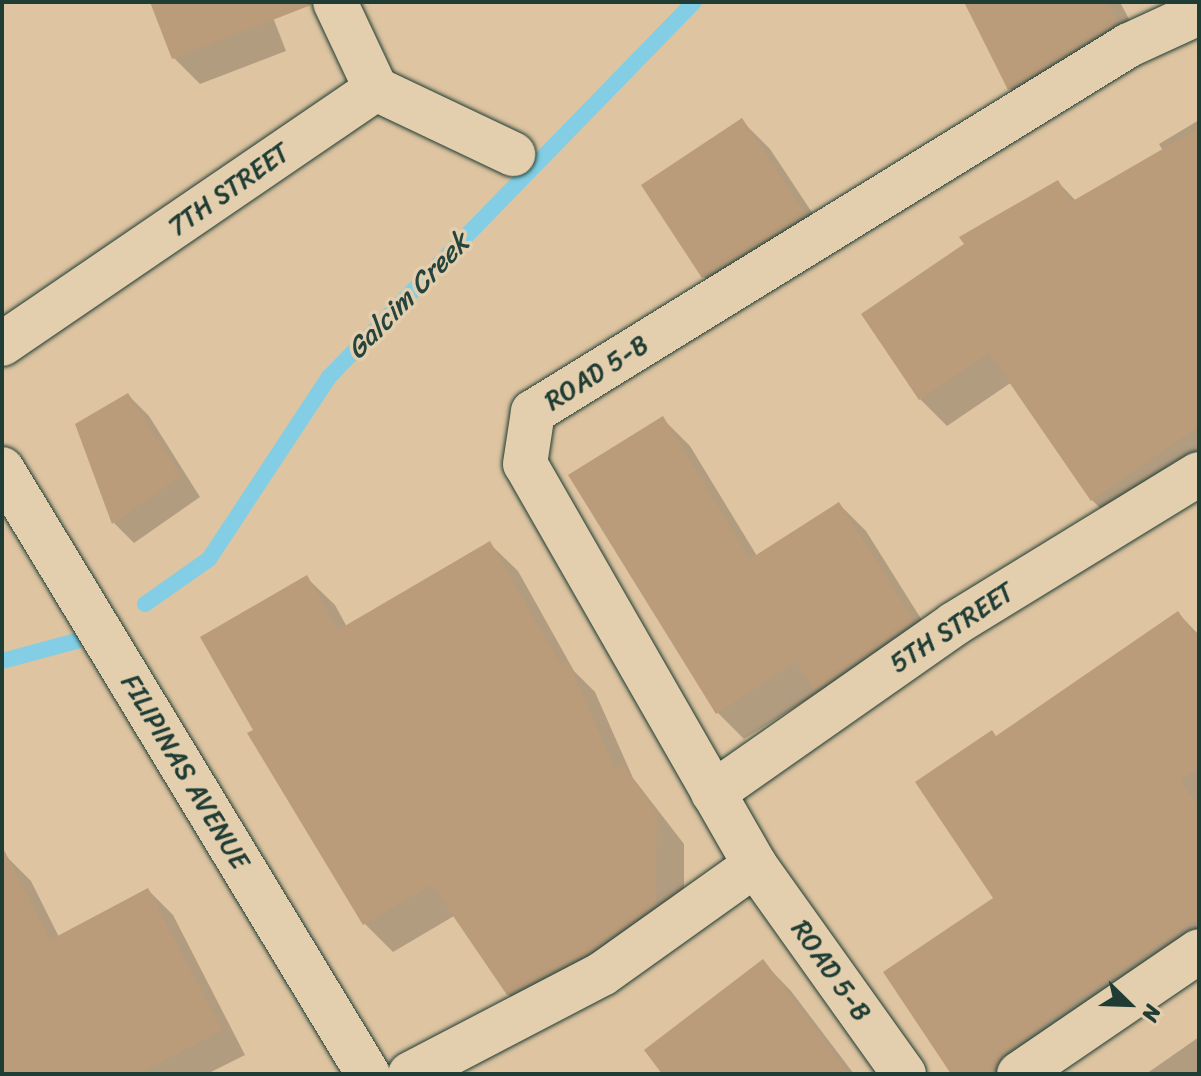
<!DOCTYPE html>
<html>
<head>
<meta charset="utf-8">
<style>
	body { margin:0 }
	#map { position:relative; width:1201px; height:1076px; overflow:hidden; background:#dec4a1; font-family:Sriracha,sans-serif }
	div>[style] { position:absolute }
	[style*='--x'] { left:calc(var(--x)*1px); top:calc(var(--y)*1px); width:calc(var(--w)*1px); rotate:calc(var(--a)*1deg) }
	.shadow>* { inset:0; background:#0003 }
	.stream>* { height:16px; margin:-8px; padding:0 8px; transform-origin:8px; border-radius:8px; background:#83cee4 }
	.building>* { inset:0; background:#ba9c7a }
	.roads { filter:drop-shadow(0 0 2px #1f3d34) drop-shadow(0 0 2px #1f3d34) }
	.minor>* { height:44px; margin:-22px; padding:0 22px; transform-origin:22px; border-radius:22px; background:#e3cead }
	span { translate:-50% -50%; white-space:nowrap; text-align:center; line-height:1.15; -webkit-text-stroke:7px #e3cead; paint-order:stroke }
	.street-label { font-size:26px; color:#1f3d34 }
	.water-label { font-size:28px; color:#24443d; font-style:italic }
	.frame { position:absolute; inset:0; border:4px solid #1f3d34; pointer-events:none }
	.north { position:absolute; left:1089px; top:964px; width:80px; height:80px; -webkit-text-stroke:6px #e3cead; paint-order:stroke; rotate:113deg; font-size:22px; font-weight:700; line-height:32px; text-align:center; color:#1f3d34 }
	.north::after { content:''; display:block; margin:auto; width:28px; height:36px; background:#1f3d34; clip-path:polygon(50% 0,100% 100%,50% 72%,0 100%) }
</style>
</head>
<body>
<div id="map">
	<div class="shadow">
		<div style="clip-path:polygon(152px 2px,267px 2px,286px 51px,200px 84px,174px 58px)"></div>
		<div style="clip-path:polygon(966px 2px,1120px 2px,1146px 52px,1039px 118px,1010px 89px)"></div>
		<div style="clip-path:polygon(741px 120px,770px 149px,833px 244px,733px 306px,704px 277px,643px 186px)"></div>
		<div style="clip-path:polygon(1199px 120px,1199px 472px,1119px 527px,1092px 500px,1012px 382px,947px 426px,920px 399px,1058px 182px,1076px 201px,1163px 151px,1159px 144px)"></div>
		<div style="clip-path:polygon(128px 395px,149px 416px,200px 497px,134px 543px,114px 523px,77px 425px)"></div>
		<div style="clip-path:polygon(663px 419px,690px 446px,757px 556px,839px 504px,866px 531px,940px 649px,843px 717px,819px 692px,744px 739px,717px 712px)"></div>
		<div style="clip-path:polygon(489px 543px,518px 571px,574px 671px,595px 692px,633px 778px,684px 844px,684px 933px,537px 1022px,508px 994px,454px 916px,393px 952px,365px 924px,250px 734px,256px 730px,306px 577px,335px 605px,347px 627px)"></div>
		<div style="clip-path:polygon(1178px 613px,1199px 635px,1199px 957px,1032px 1074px,954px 1074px,995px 898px,997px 737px)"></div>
		<div style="clip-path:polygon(6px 856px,31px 881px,59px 937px,148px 890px,173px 915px,245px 1055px,207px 1074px,2px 1074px)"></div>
		<div style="clip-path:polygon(763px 962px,791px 991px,854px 1074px,665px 1074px)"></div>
		<div style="clip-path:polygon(1199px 1037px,1199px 1074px,1146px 1074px)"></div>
	</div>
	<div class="stream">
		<div style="--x:145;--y:604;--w:78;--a:-35.1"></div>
		<div style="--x:209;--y:559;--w:218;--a:-56.6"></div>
		<div style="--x:329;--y:377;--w:523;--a:-45.77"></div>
		<div style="--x:2;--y:661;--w:77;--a:-15.1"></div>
	</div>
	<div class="building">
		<div style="clip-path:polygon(150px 2px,310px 2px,311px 5px,172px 59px)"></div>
		<div style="clip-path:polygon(964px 2px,1108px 2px,1118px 23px,1008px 90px)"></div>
		<div style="clip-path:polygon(742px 118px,806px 215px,702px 278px,641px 185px)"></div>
		<div style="clip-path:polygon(1199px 128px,1199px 426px,1091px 501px,989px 353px,919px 400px,861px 314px,964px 244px,959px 237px,1058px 180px,1071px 202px)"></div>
		<div style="clip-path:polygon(128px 393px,181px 476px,112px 524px,75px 424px)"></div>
		<div style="clip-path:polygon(663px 416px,750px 559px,839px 502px,914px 621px,815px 691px,796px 662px,716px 714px,568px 475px)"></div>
		<div style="clip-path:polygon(490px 541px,561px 665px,568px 661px,615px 769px,622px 764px,657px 814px,656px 905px,589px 953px,507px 995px,432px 885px,363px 925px,247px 733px,253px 730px,200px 637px,307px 575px,338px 630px)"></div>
		<div style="clip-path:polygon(1178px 611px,1199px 642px,1199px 767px,1180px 780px,1199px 808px,1199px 918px,1058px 1013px,1004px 1054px,992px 1074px,951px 1074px,883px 972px,993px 898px,915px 782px,992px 730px,996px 736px)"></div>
		<div style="clip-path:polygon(2px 846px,50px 940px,148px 888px,222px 1030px,139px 1074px,2px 1074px)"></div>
		<div style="clip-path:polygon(763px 959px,849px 1074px,662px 1074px,644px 1050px)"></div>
	</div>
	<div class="roads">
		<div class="minor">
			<div style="--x:335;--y:2;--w:96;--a:64.8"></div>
			<div style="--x:376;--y:89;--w:152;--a:25.4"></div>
			<div style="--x:2;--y:344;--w:453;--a:-34.3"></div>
			<div style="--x:2;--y:469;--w:707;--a:58.83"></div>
			<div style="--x:713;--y:793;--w:294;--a:-35"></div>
			<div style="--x:954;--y:624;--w:287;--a:-31.5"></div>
			<div style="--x:410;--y:1074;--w:216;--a:-27.5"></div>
			<div style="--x:602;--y:974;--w:188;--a:-35.5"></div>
			<div style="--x:904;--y:1074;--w:257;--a:-125.5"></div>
			<div style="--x:755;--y:865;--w:462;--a:-119.8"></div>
			<div style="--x:525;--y:464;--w:53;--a:-81.3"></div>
			<div style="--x:533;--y:412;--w:700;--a:-31.62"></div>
			<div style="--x:1129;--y:45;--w:77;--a:-24.6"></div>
			<div style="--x:1019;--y:1074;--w:218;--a:-34.3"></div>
		</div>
	</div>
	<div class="street-label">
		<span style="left:229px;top:190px;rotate:-35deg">7TH STREET</span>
		<span style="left:597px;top:373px;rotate:-32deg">ROAD 5-B</span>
		<span style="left:952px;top:628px;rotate:-33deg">5TH STREET</span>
		<span style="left:185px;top:772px;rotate:59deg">FILIPINAS AVENUE</span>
		<span style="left:831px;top:971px;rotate:55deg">ROAD 5-B</span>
	</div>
	<div class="water-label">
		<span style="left:408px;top:296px;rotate:-46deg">Galcim Creek</span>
	</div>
	<div class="frame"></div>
	<div class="north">N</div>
</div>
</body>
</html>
